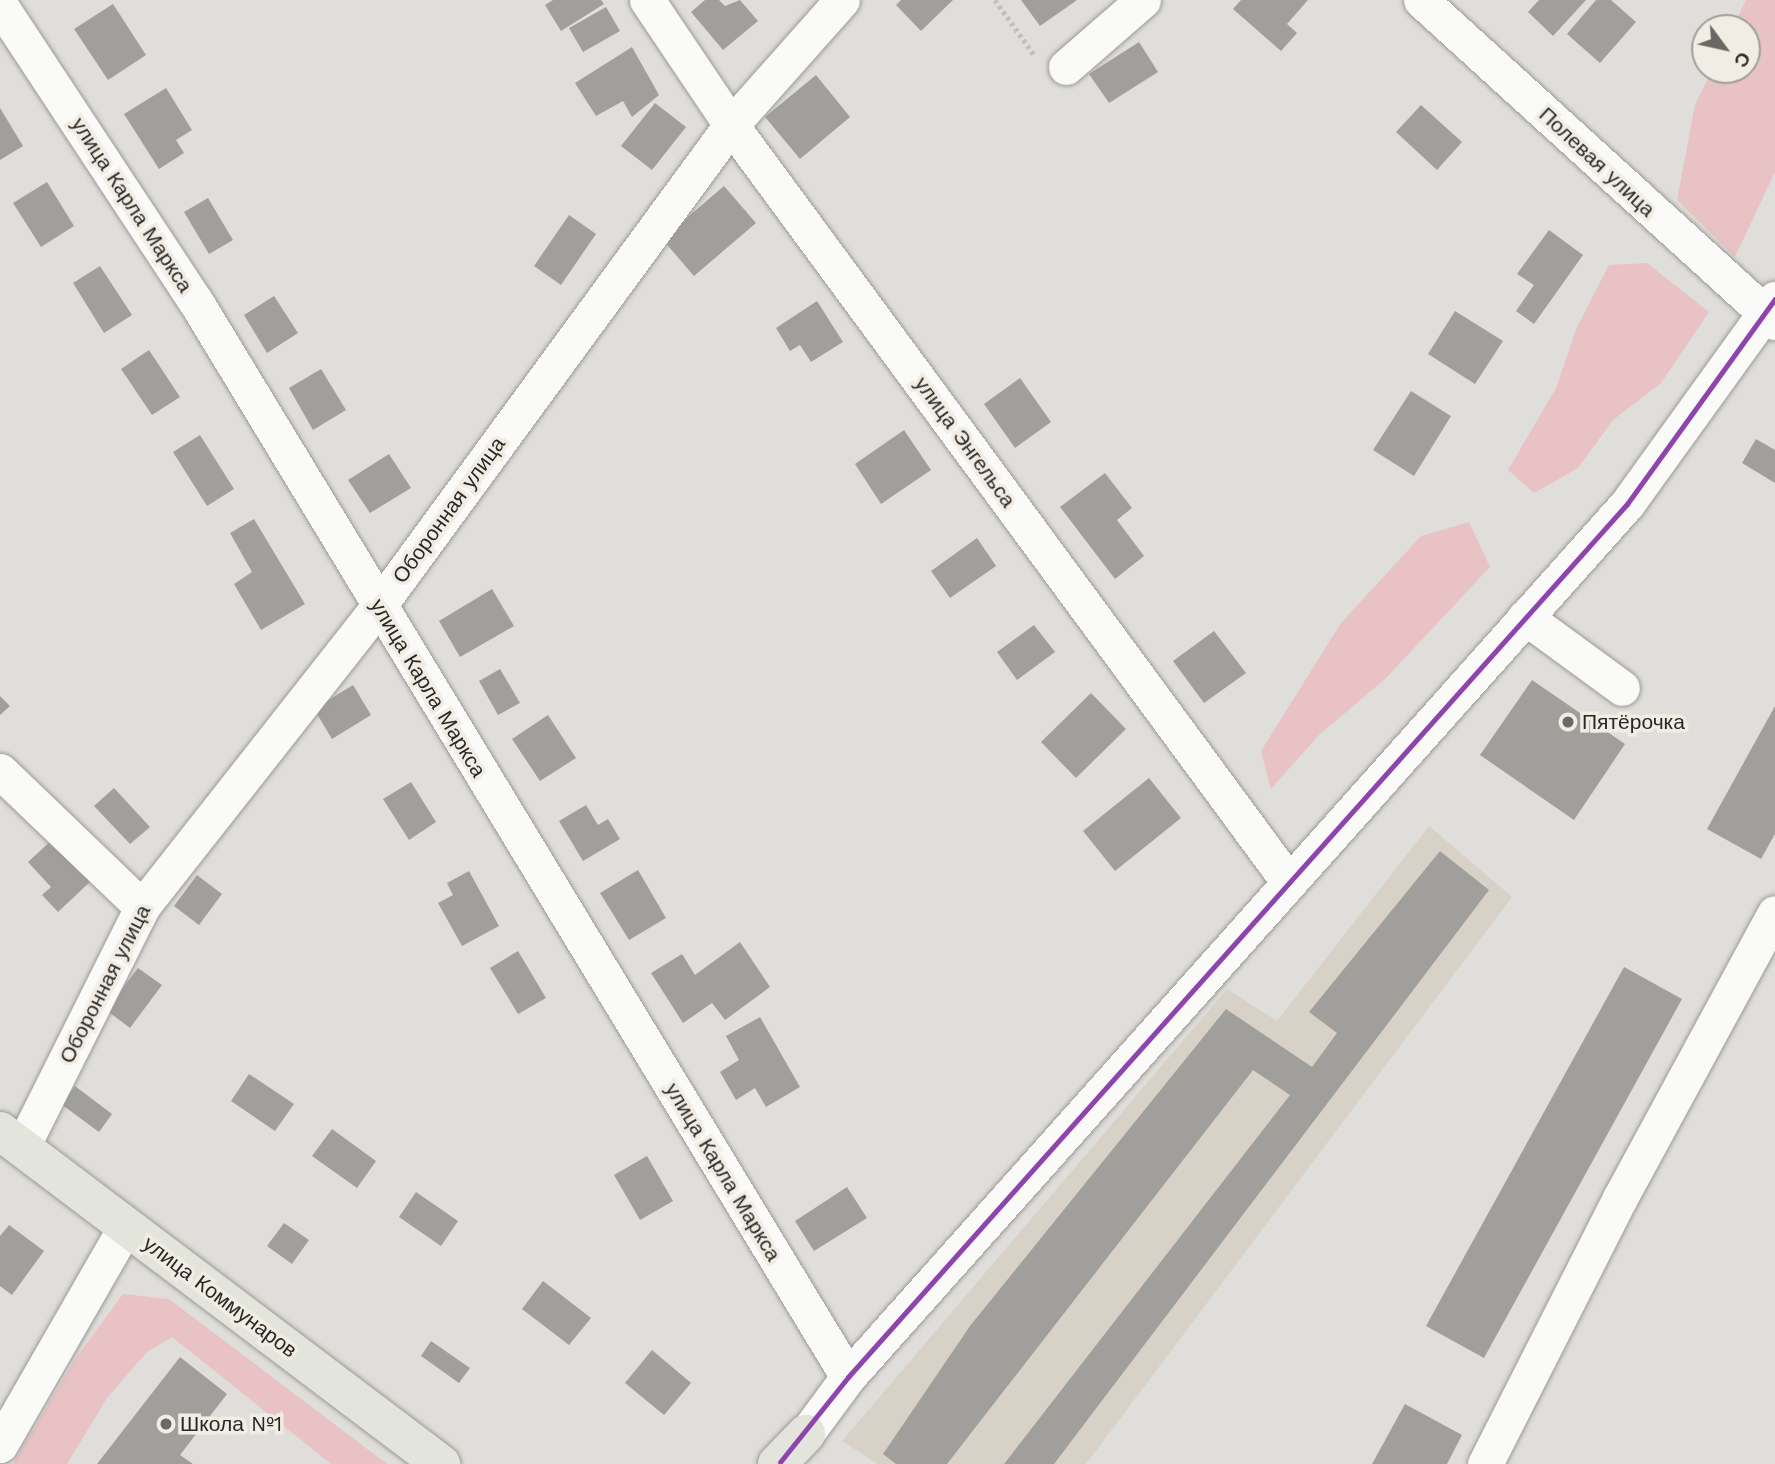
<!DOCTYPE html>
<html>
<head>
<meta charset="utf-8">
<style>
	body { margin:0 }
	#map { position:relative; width:1775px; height:1464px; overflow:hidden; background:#e0deda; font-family:"Work Sans",sans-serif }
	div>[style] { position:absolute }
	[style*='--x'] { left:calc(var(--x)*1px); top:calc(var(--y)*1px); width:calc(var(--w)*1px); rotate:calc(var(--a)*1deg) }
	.built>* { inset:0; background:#d7d1c7 }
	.green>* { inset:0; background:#e8c2c5 }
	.building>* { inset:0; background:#a19f9c }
	.path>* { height:4.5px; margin-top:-2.25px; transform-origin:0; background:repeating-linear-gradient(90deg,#bfbfbd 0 3.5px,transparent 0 7px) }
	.roads { filter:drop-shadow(0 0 2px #9c9a97) drop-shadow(0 0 2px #9c9a97) }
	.minor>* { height:35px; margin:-17.5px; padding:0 17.5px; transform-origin:17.5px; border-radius:17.5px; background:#fafaf9 }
	.major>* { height:38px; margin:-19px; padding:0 19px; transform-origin:19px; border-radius:19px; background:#e3e4db }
	.bus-1>* { height:5px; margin:-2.5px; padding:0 2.5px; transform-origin:2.5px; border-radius:2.5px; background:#8e44ad }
	.dots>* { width:19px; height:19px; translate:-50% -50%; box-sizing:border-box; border:4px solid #f1ece4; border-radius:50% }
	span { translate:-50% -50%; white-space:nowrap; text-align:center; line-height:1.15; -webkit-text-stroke:7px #f1ece4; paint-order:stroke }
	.street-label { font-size:21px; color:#2a2825 }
	.poi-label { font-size:21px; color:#2a2825 }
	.left { translate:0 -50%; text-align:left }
	.north { position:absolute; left:1691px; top:14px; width:70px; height:70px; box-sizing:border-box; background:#f1ece4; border:2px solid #a19e98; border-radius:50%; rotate:123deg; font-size:19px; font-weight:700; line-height:28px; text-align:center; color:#2a2825 }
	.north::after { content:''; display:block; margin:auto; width:24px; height:32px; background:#6a6864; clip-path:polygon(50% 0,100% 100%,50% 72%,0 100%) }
</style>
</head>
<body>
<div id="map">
	<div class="built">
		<div style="clip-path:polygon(1429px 826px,1512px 897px,1086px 1464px,878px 1464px,842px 1441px,1227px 989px,1277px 1021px)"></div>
	</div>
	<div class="green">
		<div style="clip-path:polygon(1746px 0,1775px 0,1775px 172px,1735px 257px,1677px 200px,1695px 105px,1712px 70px,1747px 70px,1747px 28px,1732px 28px)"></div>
		<div style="clip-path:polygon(1647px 263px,1709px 312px,1661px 383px,1613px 420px,1578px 468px,1534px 493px,1508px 470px,1556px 388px,1577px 327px,1609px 265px)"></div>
		<div style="clip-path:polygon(1469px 522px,1490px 567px,1386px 678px,1319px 735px,1271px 789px,1261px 751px,1341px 623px,1421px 536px)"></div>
		<div style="clip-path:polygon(123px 1294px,169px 1299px,387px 1464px,331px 1464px,172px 1337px,147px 1352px,107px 1398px,67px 1464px,13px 1464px,76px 1358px)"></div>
	</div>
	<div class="building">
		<div style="clip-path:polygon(553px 0,601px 0,604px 4px,561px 31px,545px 5px)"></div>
		<div style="clip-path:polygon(705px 0,719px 0,725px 6px,740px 0,758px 21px,723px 50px,691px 12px)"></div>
		<div style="clip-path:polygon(901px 0,953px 0,921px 31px,896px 5px)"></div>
		<div style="clip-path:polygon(1021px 0,1077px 0,1040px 26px)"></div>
		<div style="clip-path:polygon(1241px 0,1308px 0,1287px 24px,1297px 33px,1281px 51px,1233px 9px)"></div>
		<div style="clip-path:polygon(1539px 0,1586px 0,1553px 36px,1528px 12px)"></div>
		<div style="clip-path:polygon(1596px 0,1611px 0,1636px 22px,1600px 63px,1567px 34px)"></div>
		<div style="clip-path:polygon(113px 4px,146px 55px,108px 80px,74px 29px)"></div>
		<div style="clip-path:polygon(606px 7px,620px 31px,583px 52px,569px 28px)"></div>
		<div style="clip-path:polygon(1139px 42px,1158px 72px,1109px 103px,1089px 74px)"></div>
		<div style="clip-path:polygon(632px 47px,659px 95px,632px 117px,623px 101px,596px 116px,575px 83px)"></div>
		<div style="clip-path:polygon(816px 75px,850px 117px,800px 159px,765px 117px)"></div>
		<div style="clip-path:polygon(166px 88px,192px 130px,176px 140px,184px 153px,159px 169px,124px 114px)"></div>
		<div style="clip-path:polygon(655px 103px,686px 127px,652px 170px,621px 146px)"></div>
		<div style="clip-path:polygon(1421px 105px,1462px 142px,1437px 170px,1396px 132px)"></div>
		<div style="clip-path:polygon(0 108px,23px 146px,0 160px)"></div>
		<div style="clip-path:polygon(47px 182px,74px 226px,41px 247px,13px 203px)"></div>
		<div style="clip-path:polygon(724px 186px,756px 223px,694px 276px,662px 239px)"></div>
		<div style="clip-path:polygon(208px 198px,233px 240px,209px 254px,184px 212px)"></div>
		<div style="clip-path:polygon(569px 215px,596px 234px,561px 285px,534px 266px)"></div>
		<div style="clip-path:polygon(1549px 230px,1583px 255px,1534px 324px,1516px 311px,1534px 285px,1517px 274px)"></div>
		<div style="clip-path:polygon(100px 266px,132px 315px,104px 333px,73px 283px)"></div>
		<div style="clip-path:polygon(274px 296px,298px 333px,267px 353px,244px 315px)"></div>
		<div style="clip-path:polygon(817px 301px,843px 342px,811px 362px,800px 345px,790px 351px,776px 328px)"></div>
		<div style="clip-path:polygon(1455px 311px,1503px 341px,1475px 384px,1428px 354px)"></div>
		<div style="clip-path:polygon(149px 350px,180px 397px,152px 415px,121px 369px)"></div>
		<div style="clip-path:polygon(321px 369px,346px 410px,313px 430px,289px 388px)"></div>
		<div style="clip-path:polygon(1020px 378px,1051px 422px,1015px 448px,984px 404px)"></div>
		<div style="clip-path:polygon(1411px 391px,1451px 416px,1414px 476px,1373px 450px)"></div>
		<div style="clip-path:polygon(904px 430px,931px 470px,881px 504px,855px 464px)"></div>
		<div style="clip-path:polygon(200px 435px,234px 489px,207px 506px,173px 452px)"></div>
		<div style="clip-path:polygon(1756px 439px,1775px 450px,1775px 483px,1742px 463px)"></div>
		<div style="clip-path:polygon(389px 454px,411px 488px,370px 513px,348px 480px)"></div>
		<div style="clip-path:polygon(1105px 473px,1132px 508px,1117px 520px,1144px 556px,1115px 579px,1060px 507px)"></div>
		<div style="clip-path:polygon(254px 519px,305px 604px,261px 630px,234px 584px,252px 572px,230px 533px)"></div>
		<div style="clip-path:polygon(977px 538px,996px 566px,950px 598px,931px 571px)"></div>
		<div style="clip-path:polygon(492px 589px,514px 626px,460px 657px,439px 621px)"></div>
		<div style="clip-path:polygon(1034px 625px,1055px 652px,1017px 680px,997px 652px)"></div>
		<div style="clip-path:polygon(1214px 631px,1246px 673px,1204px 703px,1173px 661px)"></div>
		<div style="clip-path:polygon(500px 669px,520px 703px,498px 715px,479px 681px)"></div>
		<div style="clip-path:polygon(1532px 680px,1625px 744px,1574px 820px,1480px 755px)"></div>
		<div style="clip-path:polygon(353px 685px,371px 715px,332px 739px,314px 709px)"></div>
		<div style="clip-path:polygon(1091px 693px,1126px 729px,1076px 778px,1041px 742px)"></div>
		<div style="clip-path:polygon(0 696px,10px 706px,0 715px)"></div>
		<div style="clip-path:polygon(1775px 706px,1775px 834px,1761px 859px,1707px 829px)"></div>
		<div style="clip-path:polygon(548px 715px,576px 758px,540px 781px,512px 739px)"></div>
		<div style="clip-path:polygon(1149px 778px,1181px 818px,1115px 871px,1083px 831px)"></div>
		<div style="clip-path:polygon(411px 782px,436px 822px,409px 840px,383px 799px)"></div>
		<div style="clip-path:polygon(114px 788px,150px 827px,130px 844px,94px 806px)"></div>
		<div style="clip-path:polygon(586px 805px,598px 825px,608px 819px,620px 839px,583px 861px,559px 821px)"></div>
		<div style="clip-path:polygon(53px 839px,92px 880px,58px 912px,42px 895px,51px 887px,28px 862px)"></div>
		<div style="clip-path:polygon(1440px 851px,1489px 890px,1054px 1464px,1004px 1464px,1290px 1095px,1253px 1070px,947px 1464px,896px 1464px,883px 1454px,970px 1326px,1226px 1009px,1312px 1067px,1337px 1033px,1309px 1012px)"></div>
		<div style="clip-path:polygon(638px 870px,666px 918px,629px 940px,600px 893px)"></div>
		<div style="clip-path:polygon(469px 871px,499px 926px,462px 946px,438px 903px,453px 895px,447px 883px)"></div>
		<div style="clip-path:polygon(197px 875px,222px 894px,199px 925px,174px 906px)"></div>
		<div style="clip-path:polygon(740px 942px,770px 987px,725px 1020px,712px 1003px,683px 1023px,651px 973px,682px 954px,695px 975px)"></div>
		<div style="clip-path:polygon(518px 951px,546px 998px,518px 1014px,490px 968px)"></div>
		<div style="clip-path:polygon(1624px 967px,1682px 999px,1484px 1358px,1426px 1326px)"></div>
		<div style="clip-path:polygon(138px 968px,162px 985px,130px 1028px,106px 1010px)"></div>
		<div style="clip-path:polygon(760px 1017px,800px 1087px,766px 1107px,755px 1088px,736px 1100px,720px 1072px,739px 1060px,726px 1036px)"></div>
		<div style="clip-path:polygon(249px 1074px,294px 1104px,275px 1131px,231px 1101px)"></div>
		<div style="clip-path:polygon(75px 1086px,112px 1114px,99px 1132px,61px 1104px)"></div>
		<div style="clip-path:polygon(332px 1129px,376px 1161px,357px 1188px,312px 1156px)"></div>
		<div style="clip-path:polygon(647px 1156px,673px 1201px,640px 1220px,614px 1175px)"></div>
		<div style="clip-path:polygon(847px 1187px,867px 1218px,814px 1251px,795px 1221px)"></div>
		<div style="clip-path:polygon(416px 1192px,458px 1221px,441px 1246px,399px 1217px)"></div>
		<div style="clip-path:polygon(284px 1223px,309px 1240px,292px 1264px,267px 1246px)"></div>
		<div style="clip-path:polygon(9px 1225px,44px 1251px,12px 1295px,0 1286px,0 1236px)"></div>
		<div style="clip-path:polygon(543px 1281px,591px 1318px,569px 1345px,522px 1309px)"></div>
		<div style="clip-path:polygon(431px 1341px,470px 1368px,459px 1383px,421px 1356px)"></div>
		<div style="clip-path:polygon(652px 1350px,691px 1383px,664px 1415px,625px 1383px)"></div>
		<div style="clip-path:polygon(180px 1357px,227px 1394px,180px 1455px,193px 1464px,97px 1464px)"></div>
		<div style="clip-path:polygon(1405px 1404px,1462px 1435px,1447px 1464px,1372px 1464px)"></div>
	</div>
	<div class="path">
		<div style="--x:995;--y:0;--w:69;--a:54.5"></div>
	</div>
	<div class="roads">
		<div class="minor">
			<div style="--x:647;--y:0;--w:151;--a:56.1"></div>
			<div style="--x:731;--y:125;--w:939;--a:53.62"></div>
			<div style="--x:1421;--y:0;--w:479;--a:42.3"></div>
			<div style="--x:0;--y:5;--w:356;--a:56.6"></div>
			<div style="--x:196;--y:302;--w:1257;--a:58.76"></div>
			<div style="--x:1066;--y:67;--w:102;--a:-41"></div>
			<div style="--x:1525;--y:617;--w:120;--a:36.2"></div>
			<div style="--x:0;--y:771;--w:197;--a:43.8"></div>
			<div style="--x:22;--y:1147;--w:268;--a:-63.4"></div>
			<div style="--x:142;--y:907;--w:382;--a:-51.8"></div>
			<div style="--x:378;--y:607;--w:597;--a:-53.78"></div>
			<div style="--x:731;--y:125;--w:167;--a:-48.4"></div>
			<div style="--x:806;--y:1434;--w:71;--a:-53.6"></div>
			<div style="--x:848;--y:1377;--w:1170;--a:-48.26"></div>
			<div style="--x:1627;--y:504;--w:253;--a:-54.2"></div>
			<div style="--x:0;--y:1445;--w:253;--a:-60.1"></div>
			<div style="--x:1485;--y:1464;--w:298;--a:-63.1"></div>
			<div style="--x:1620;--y:1198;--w:324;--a:-61.5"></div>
		</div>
		<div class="major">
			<div style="--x:0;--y:1131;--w:553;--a:37.06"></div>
			<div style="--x:777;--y:1464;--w:42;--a:-46"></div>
		</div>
	</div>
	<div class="bus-1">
		<div style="--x:780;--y:1462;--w:109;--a:-51.3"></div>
		<div style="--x:848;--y:1377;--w:1170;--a:-48.26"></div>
		<div style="--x:1627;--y:504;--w:253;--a:-54.2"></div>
	</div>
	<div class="dots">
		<div style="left:1568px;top:722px;background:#6a6864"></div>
		<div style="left:166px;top:1424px;background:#6a6864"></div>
	</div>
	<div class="street-label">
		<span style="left:1597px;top:162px;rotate:43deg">Полевая улица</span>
		<span style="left:132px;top:205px;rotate:57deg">улица Карла Маркса</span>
		<span style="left:965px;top:442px;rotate:54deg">улица Энгельса</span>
		<span style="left:449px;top:510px;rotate:-54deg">Оборонная улица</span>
		<span style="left:428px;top:688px;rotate:59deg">улица Карла Маркса</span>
		<span style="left:105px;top:984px;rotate:-63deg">Оборонная улица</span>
		<span style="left:723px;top:1172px;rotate:59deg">улица Карла Маркса</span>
		<span style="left:220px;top:1297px;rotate:37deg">улица Коммунаров</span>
	</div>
	<div class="poi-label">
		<span class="left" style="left:1582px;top:722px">Пятёрочка</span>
		<span class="left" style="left:180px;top:1424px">Школа №1</span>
	</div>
	<div class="north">С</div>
</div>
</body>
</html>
